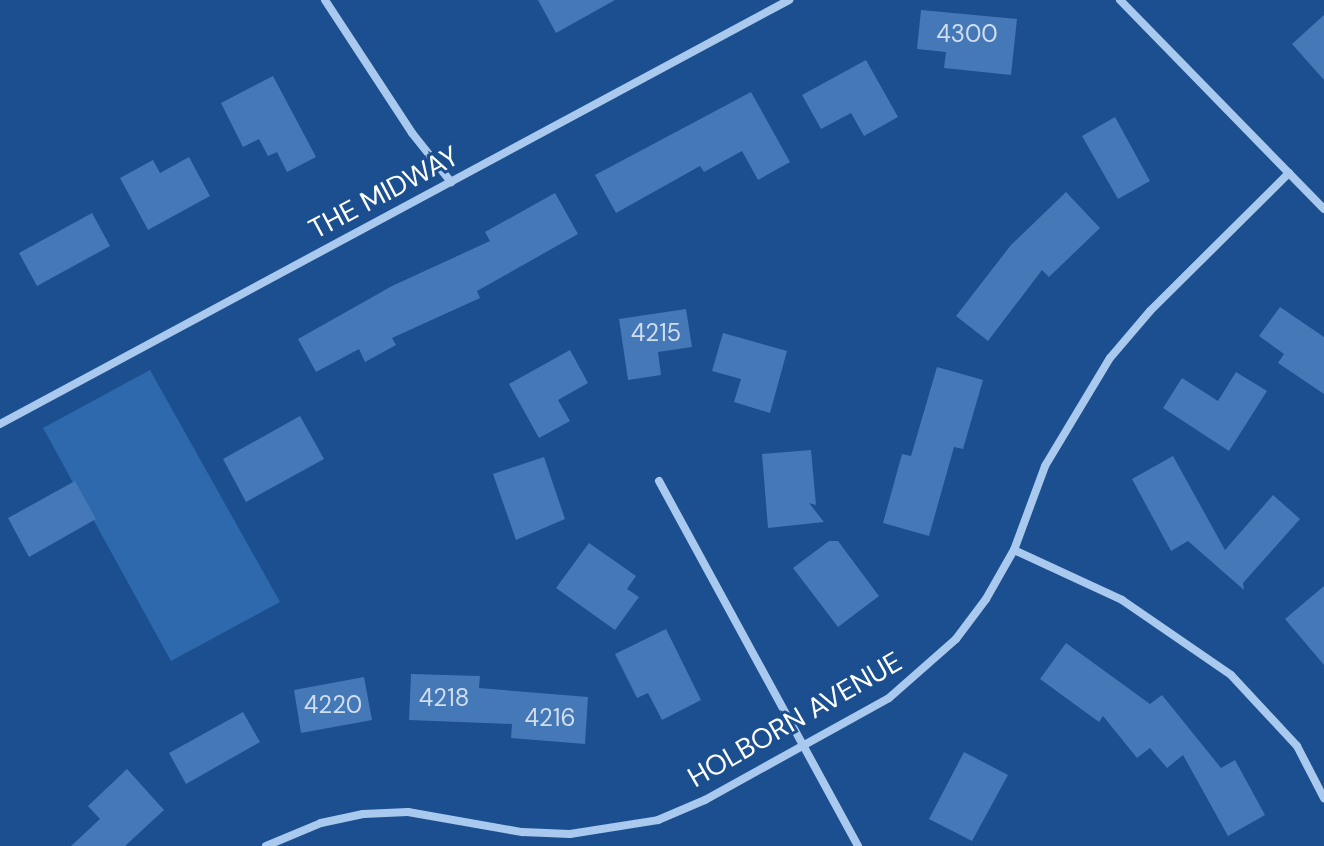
<!DOCTYPE html>
<html>
<head>
<meta charset="utf-8">
<style>
	body { margin:0 }
	#map { position:relative; width:1324px; height:846px; overflow:hidden; background:#1b4f8f; font-family:"DM Sans",sans-serif }
	div>[style] { position:absolute }
	[style*='--x'] { left:calc(var(--x)*1px); top:calc(var(--y)*1px); width:calc(var(--w)*1px); rotate:calc(var(--a)*1deg) }
	.green>* { inset:0; background:#2e69ad }
	.building>* { inset:0; background:#4478b7 }
	.street>* { height:8px; margin:-4px; padding:0 4px; transform-origin:4px; border-radius:4px; background:#a9c9ee }
	span { translate:-50% -50%; white-space:nowrap; text-align:center; line-height:1.15; -webkit-text-stroke:6px #1b4f8f; paint-order:stroke }
	.number-label { font-size:24px; color:#d0dded }
	.number-label span { -webkit-text-stroke-width:0 }
	.street-label { font-size:28px; color:#fff }
</style>
</head>
<body>
<div id="map">
	<div class="green">
		<div style="clip-path:polygon(150px 370px,280px 602px,171px 661px,43px 428px)"></div>
	</div>
	<div class="building">
		<div style="clip-path:polygon(538px 0,615px 0,556px 33px)"></div>
		<div style="clip-path:polygon(921px 10px,1017px 19px,1011px 75px,944px 68px,946px 52px,917px 49px)"></div>
		<div style="clip-path:polygon(1324px 15px,1324px 80px,1292px 44px)"></div>
		<div style="clip-path:polygon(866px 60px,898px 117px,864px 136px,851px 113px,821px 129px,802px 95px)"></div>
		<div style="clip-path:polygon(273px 76px,316px 157px,287px 172px,277px 152px,268px 156px,259px 139px,243px 147px,221px 103px)"></div>
		<div style="clip-path:polygon(751px 92px,790px 162px,758px 180px,742px 151px,704px 172px,700px 166px,616px 213px,595px 175px)"></div>
		<div style="clip-path:polygon(1115px 117px,1150px 181px,1118px 199px,1082px 136px)"></div>
		<div style="clip-path:polygon(189px 157px,210px 196px,148px 230px,120px 178px,153px 160px,160px 173px)"></div>
		<div style="clip-path:polygon(1066px 192px,1100px 228px,1049px 277px,1042px 270px,988px 341px,956px 316px,1011px 245px)"></div>
		<div style="clip-path:polygon(555px 193px,578px 234px,477px 291px,480px 298px,392px 338px,396px 345px,365px 362px,359px 349px,316px 372px,298px 339px,392px 286px,490px 241px,485px 232px)"></div>
		<div style="clip-path:polygon(92px 213px,110px 246px,37px 286px,19px 253px)"></div>
		<div style="clip-path:polygon(1280px 307px,1324px 337px,1324px 394px,1278px 363px,1284px 354px,1259px 336px)"></div>
		<div style="clip-path:polygon(686px 309px,692px 347px,658px 352px,661px 375px,628px 380px,619px 319px)"></div>
		<div style="clip-path:polygon(723px 333px,787px 351px,770px 413px,734px 402px,741px 379px,712px 371px)"></div>
		<div style="clip-path:polygon(570px 350px,588px 383px,558px 400px,570px 421px,539px 438px,509px 384px)"></div>
		<div style="clip-path:polygon(937px 367px,983px 380px,963px 449px,954px 447px,929px 536px,883px 523px,902px 454px,911px 456px)"></div>
		<div style="clip-path:polygon(1236px 372px,1267px 391px,1229px 451px,1163px 408px,1182px 378px,1218px 401px)"></div>
		<div style="clip-path:polygon(300px 416px,324px 459px,246px 502px,223px 459px)"></div>
		<div style="clip-path:polygon(811px 450px,816px 505px,809px 503px,824px 522px,768px 528px,762px 454px)"></div>
		<div style="clip-path:polygon(1173px 456px,1225px 550px,1273px 495px,1300px 519px,1243px 583px,1244px 590px,1188px 541px,1171px 551px,1132px 479px)"></div>
		<div style="clip-path:polygon(544px 457px,565px 519px,516px 540px,493px 474px)"></div>
		<div style="clip-path:polygon(75px 481px,96px 519px,29px 557px,8px 518px)"></div>
		<div style="clip-path:polygon(829px 541px,838px 541px,879px 596px,838px 627px,793px 568px)"></div>
		<div style="clip-path:polygon(589px 543px,636px 576px,627px 589px,639px 597px,615px 630px,556px 588px)"></div>
		<div style="clip-path:polygon(1324px 586px,1324px 665px,1285px 619px)"></div>
		<div style="clip-path:polygon(666px 629px,701px 700px,662px 720px,648px 693px,637px 698px,615px 654px)"></div>
		<div style="clip-path:polygon(1066px 643px,1150px 704px,1162px 695px,1221px 768px,1235px 760px,1265px 815px,1228px 836px,1183px 755px,1167px 768px,1150px 748px,1137px 758px,1103px 716px,1099px 722px,1040px 679px)"></div>
		<div style="clip-path:polygon(411px 674px,480px 676px,479px 688px,588px 697px,585px 744px,511px 738px,512px 724px,409px 720px)"></div>
		<div style="clip-path:polygon(364px 677px,372px 720px,301px 733px,294px 690px)"></div>
		<div style="clip-path:polygon(243px 712px,260px 742px,186px 784px,169px 753px)"></div>
		<div style="clip-path:polygon(964px 752px,1008px 775px,972px 841px,929px 819px)"></div>
		<div style="clip-path:polygon(127px 769px,164px 810px,125px 846px,71px 846px,100px 819px,88px 806px)"></div>
	</div>
	<div class="street">
		<div style="--x:325;--y:0;--w:159;--a:56.8"></div>
		<div style="--x:412;--y:133;--w:63;--a:51.5"></div>
		<div style="--x:1120;--y:0;--w:292;--a:45.7"></div>
		<div style="--x:0;--y:424;--w:896;--a:-28.25"></div>
		<div style="--x:659;--y:481;--w:416;--a:61.4"></div>
		<div style="--x:1014;--y:550;--w:119;--a:24.8"></div>
		<div style="--x:1122;--y:600;--w:132;--a:34.5"></div>
		<div style="--x:1231;--y:675;--w:97;--a:47.1"></div>
		<div style="--x:1297;--y:746;--w:59;--a:62.6"></div>
		<div style="--x:266;--y:846;--w:60;--a:-22.7"></div>
		<div style="--x:321;--y:823;--w:43;--a:-12.1"></div>
		<div style="--x:363;--y:814;--w:45;--a:-2.5"></div>
		<div style="--x:408;--y:812;--w:116;--a:10"></div>
		<div style="--x:522;--y:832;--w:48;--a:2.4"></div>
		<div style="--x:570;--y:834;--w:89;--a:-9"></div>
		<div style="--x:658;--y:820;--w:51;--a:-23.1"></div>
		<div style="--x:705;--y:800;--w:210;--a:-29"></div>
		<div style="--x:889;--y:698;--w:89;--a:-41.4"></div>
		<div style="--x:956;--y:639;--w:50;--a:-53.1"></div>
		<div style="--x:986;--y:599;--w:56;--a:-60.3"></div>
		<div style="--x:1014;--y:550;--w:90;--a:-69.7"></div>
		<div style="--x:1045;--y:466;--w:126;--a:-59"></div>
		<div style="--x:1110;--y:358;--w:62;--a:-49.6"></div>
		<div style="--x:1150;--y:311;--w:196;--a:-44.8"></div>
	</div>
	<div class="number-label">
		<span style="left:967px;top:34px">4300</span>
		<span style="left:656px;top:333px">4215</span>
		<span style="left:444px;top:698px">4218</span>
		<span style="left:333px;top:705px">4220</span>
		<span style="left:550px;top:718px">4216</span>
	</div>
	<div class="street-label">
		<span style="left:384px;top:193px;rotate:-28deg">THE MIDWAY</span>
		<span style="left:795px;top:720px;rotate:-30deg">HOLBORN AVENUE</span>
	</div>
</div>
</body>
</html>
